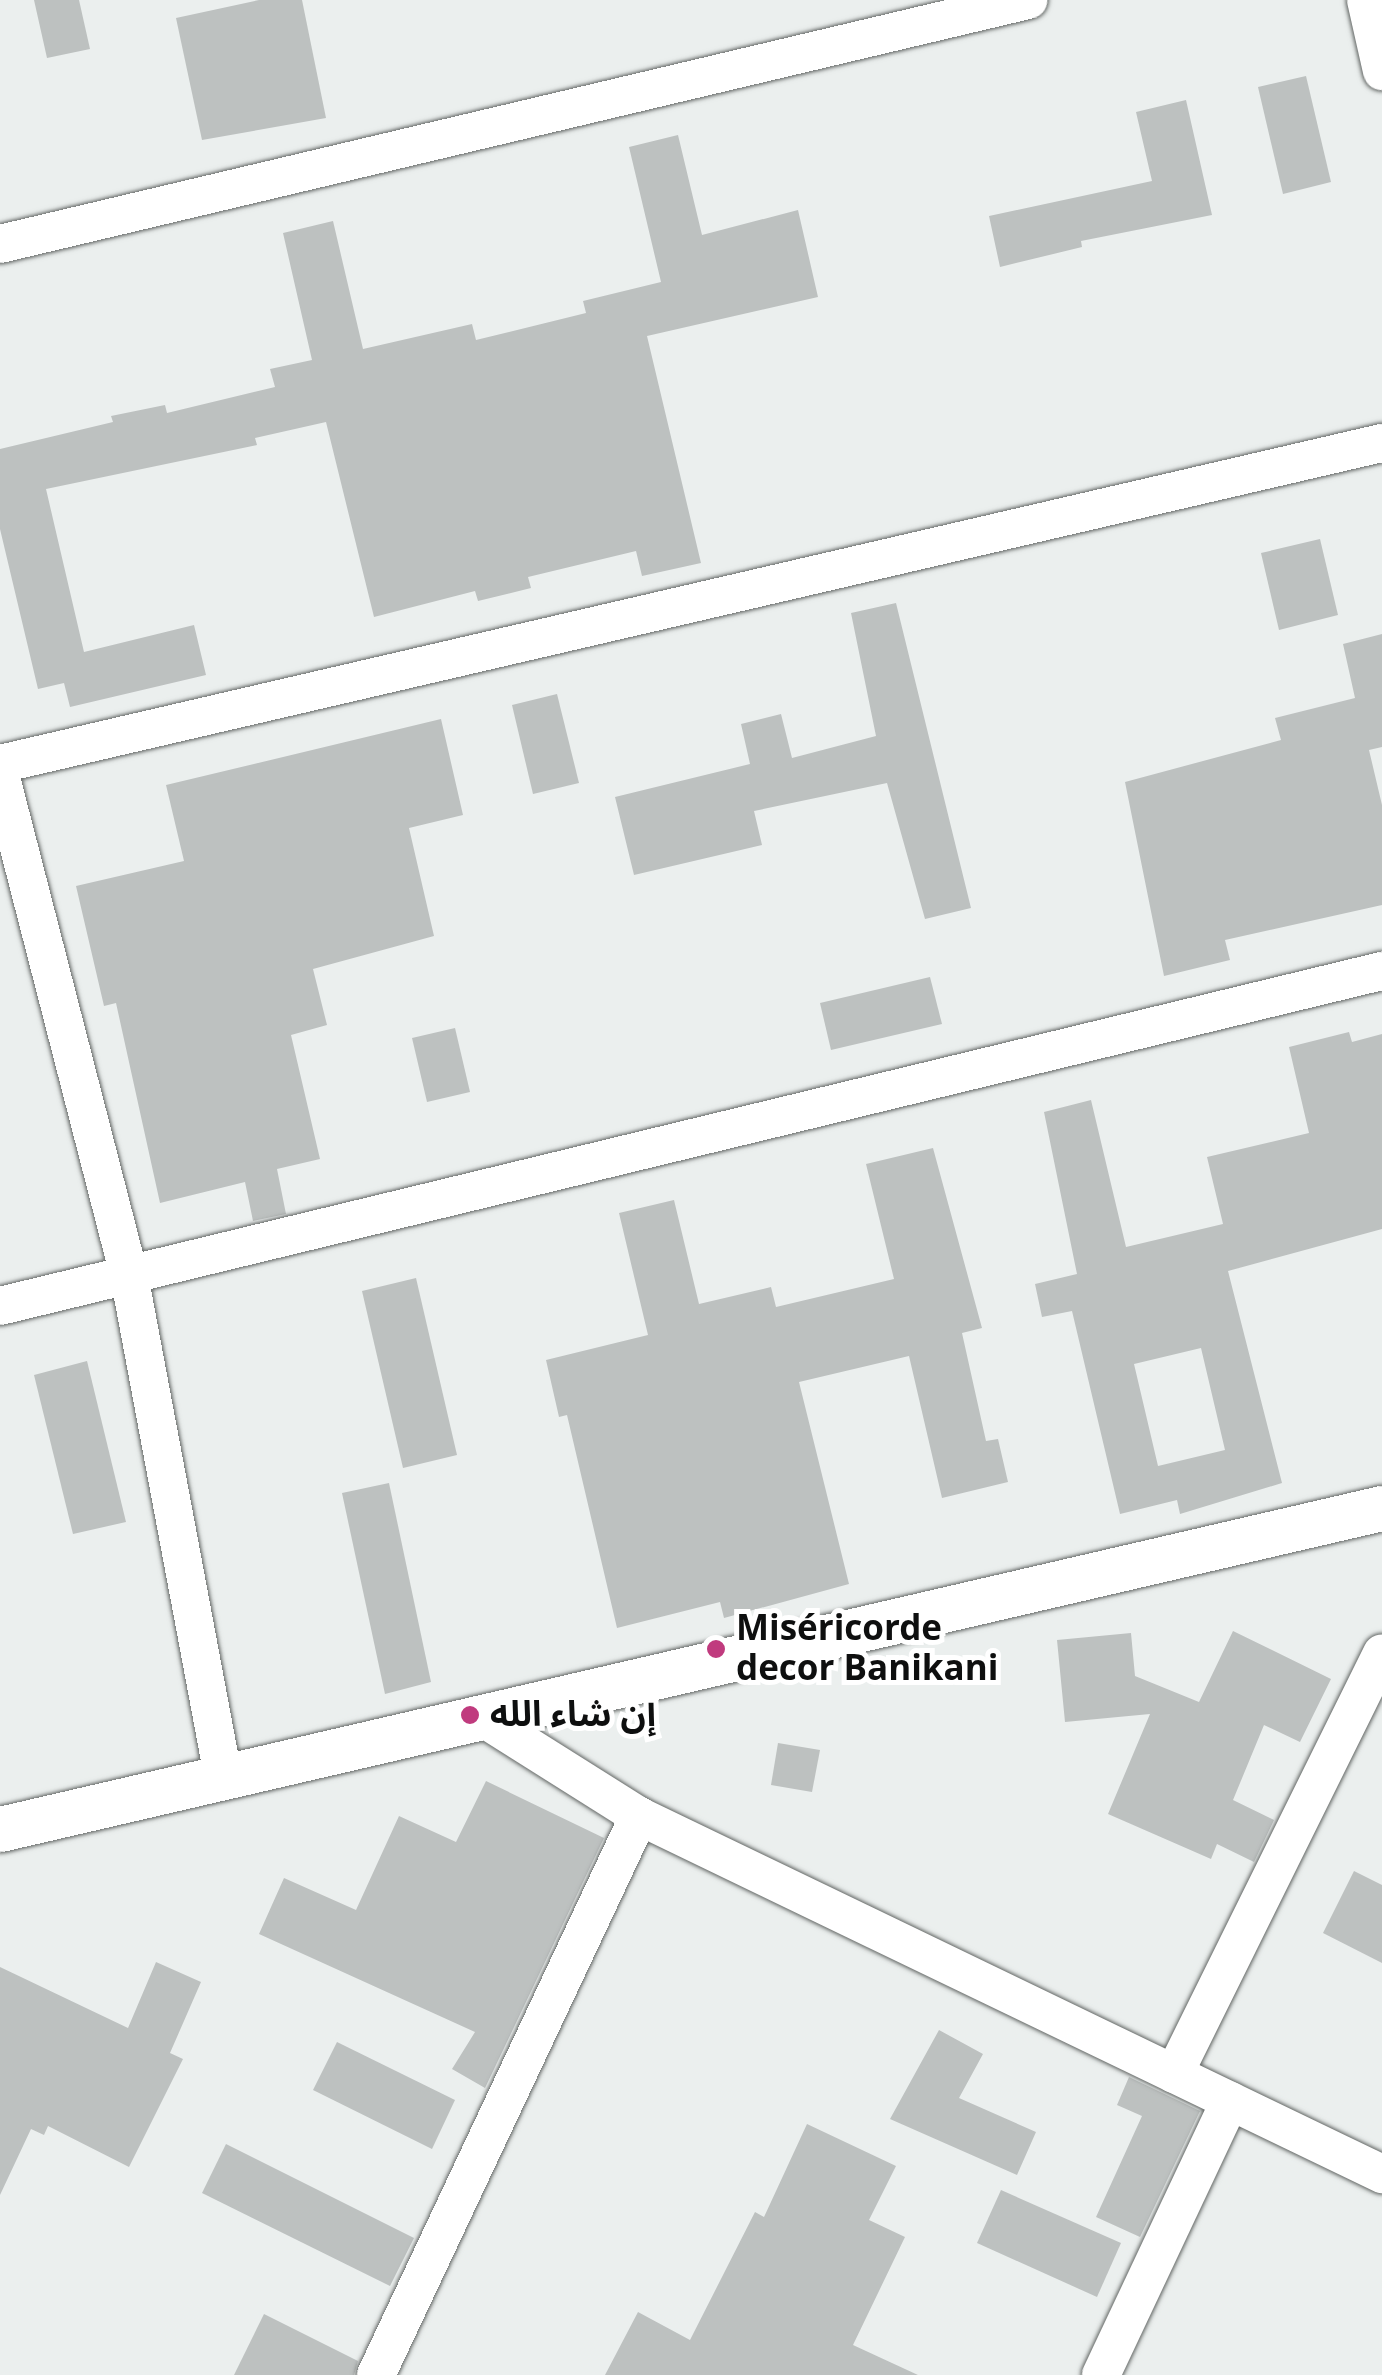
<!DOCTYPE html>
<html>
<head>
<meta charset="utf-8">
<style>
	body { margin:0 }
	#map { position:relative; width:1382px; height:2375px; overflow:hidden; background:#ebefee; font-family:Georgia,"Noto Sans Arabic",serif }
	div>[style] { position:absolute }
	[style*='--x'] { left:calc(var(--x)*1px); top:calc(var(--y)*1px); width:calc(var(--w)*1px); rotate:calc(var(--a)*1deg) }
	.building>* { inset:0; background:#bdc1c0 }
	.roads { filter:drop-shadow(0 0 2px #626664) drop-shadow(0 0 2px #626664) }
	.minor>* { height:38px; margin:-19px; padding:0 19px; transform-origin:19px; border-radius:19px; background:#fff }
	.tertiary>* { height:45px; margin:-22.5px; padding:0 22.5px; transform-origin:22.5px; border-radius:22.5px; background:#fff }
	.dots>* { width:28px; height:28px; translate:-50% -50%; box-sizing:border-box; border:5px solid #fff; border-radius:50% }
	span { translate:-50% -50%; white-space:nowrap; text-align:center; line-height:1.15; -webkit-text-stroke:10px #fff; paint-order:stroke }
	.poi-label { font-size:35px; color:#0e0f0f; font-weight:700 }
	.left { translate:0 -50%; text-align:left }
</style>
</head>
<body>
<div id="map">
	<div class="building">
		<div style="clip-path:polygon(34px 0,79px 0,90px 49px,47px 58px)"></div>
		<div style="clip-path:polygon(259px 0,302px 0,326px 118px,202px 140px,176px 18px)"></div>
		<div style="clip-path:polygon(1306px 76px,1331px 182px,1283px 194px,1258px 87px)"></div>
		<div style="clip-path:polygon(1186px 100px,1212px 215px,1081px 241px,1082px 247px,1000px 267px,989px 216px,1152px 181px,1136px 112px)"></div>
		<div style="clip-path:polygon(678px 135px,702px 235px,798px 210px,818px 297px,647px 336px,701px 563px,642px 576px,636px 551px,528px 577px,531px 588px,478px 601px,475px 591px,374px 617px,326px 422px,255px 438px,257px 445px,46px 489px,84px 652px,194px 625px,206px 675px,70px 707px,64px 683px,38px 689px,0 529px,0 449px,113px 422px,111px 416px,165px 405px,167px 413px,275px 387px,270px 369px,312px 360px,283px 233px,333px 221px,363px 349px,472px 324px,476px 340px,586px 313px,583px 301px,661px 282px,629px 147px)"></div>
		<div style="clip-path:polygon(1320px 539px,1338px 615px,1279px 630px,1261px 553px)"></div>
		<div style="clip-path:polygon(896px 603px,971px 908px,925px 919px,887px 783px,754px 811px,762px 845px,634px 875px,615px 797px,750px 764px,741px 724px,781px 714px,792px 758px,876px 736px,851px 613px)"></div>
		<div style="clip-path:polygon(1382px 634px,1382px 747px,1369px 750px,1382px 805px,1382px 905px,1225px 940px,1230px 960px,1164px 976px,1125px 782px,1281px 740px,1275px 718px,1355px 698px,1343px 644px)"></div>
		<div style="clip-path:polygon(557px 694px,579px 783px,533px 794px,512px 705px)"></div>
		<div style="clip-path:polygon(441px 719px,463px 815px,409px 828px,434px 936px,313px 969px,327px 1025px,291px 1035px,320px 1159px,277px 1169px,286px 1214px,253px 1221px,245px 1182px,160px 1203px,116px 1003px,104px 1006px,76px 886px,184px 861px,166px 785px)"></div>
		<div style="clip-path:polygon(930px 977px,942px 1024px,831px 1050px,820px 1003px)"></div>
		<div style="clip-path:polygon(455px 1028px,470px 1092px,427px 1102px,412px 1038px)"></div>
		<div style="clip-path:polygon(evenodd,1349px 1032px,1352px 1042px,1382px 1034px,1382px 1229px,1228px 1271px,1282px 1483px,1180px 1514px,1177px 1500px,1120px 1514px,1072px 1311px,1042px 1317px,1035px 1284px,1077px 1274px,1044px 1112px,1091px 1100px,1126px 1247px,1223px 1224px,1207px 1157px,1309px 1133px,1289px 1047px,1349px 1032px,1201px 1348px,1225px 1450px,1158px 1466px,1134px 1364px,1201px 1348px)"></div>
		<div style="clip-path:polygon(933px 1148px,982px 1328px,962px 1333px,986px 1441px,998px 1439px,1008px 1482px,942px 1498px,909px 1356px,799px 1382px,849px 1584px,724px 1618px,720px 1602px,617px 1628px,567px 1415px,559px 1417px,546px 1360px,648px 1335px,619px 1213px,674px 1200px,699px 1304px,771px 1287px,776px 1307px,894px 1279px,866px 1164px)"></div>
		<div style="clip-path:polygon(416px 1278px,457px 1455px,403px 1468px,362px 1291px)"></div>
		<div style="clip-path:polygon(87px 1361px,126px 1522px,73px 1534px,34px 1375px)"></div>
		<div style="clip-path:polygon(389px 1483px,431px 1682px,385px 1694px,342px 1493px)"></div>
		<div style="clip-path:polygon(1233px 1631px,1331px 1679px,1300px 1742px,1264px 1725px,1233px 1800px,1274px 1820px,1254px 1862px,1217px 1844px,1211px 1859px,1108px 1814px,1150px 1714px,1065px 1722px,1057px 1640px,1131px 1633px,1135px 1676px,1199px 1702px)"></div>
		<div style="clip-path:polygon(778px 1743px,820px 1750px,812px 1792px,771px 1785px)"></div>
		<div style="clip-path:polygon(486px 1781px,604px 1838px,485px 2088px,452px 2069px,475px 2032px,259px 1934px,284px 1878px,356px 1910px,399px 1816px,456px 1842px)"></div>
		<div style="clip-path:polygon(1354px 1871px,1382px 1885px,1382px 1963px,1323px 1933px)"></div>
		<div style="clip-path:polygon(156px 1962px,201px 1982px,170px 2053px,183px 2059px,129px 2167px,48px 2126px,44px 2135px,31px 2129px,0 2195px,0 1967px,128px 2028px)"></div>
		<div style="clip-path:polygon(939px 2030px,983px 2054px,959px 2098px,1036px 2132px,1017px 2175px,890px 2119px)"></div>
		<div style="clip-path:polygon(337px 2042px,455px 2100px,432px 2149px,313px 2090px)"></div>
		<div style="clip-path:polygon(1129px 2077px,1200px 2111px,1140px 2237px,1096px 2217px,1142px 2116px,1117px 2105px)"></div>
		<div style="clip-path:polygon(807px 2124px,896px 2166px,869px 2220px,905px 2237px,853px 2345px,918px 2375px,605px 2375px,638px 2312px,690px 2340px,755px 2212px,764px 2217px)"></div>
		<div style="clip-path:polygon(226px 2144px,414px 2238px,390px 2286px,202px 2193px)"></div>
		<div style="clip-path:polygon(1001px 2190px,1121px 2243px,1097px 2297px,977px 2243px)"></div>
		<div style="clip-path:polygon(264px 2314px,358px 2361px,354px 2375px,234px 2375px)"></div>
	</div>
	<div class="roads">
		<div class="minor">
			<div style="--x:1366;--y:0;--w:73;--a:77.3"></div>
			<div style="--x:0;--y:244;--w:1057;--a:-13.35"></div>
			<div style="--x:0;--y:764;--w:1419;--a:-13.08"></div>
			<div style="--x:0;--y:774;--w:517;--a:75.56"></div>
			<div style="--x:129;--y:1275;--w:510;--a:79.37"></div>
			<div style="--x:0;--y:1306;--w:1422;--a:-13.63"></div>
			<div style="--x:480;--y:1716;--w:188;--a:32.2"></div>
			<div style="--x:639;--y:1816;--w:825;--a:25.73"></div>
			<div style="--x:1174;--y:2074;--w:469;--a:-63.7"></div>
			<div style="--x:376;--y:2375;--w:618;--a:-64.8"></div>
			<div style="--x:1101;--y:2375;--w:303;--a:-64.8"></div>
		</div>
		<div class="tertiary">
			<div style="--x:0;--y:1829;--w:1419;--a:-13.08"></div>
		</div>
	</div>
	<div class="dots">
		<div style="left:716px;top:1649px;background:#c03b7e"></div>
		<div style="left:470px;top:1715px;background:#c03b7e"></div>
	</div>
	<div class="poi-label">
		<span class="left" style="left:736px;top:1649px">Miséricorde<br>decor Banikani</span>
		<span class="left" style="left:490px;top:1715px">إن شاء الله</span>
	</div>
</div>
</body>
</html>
